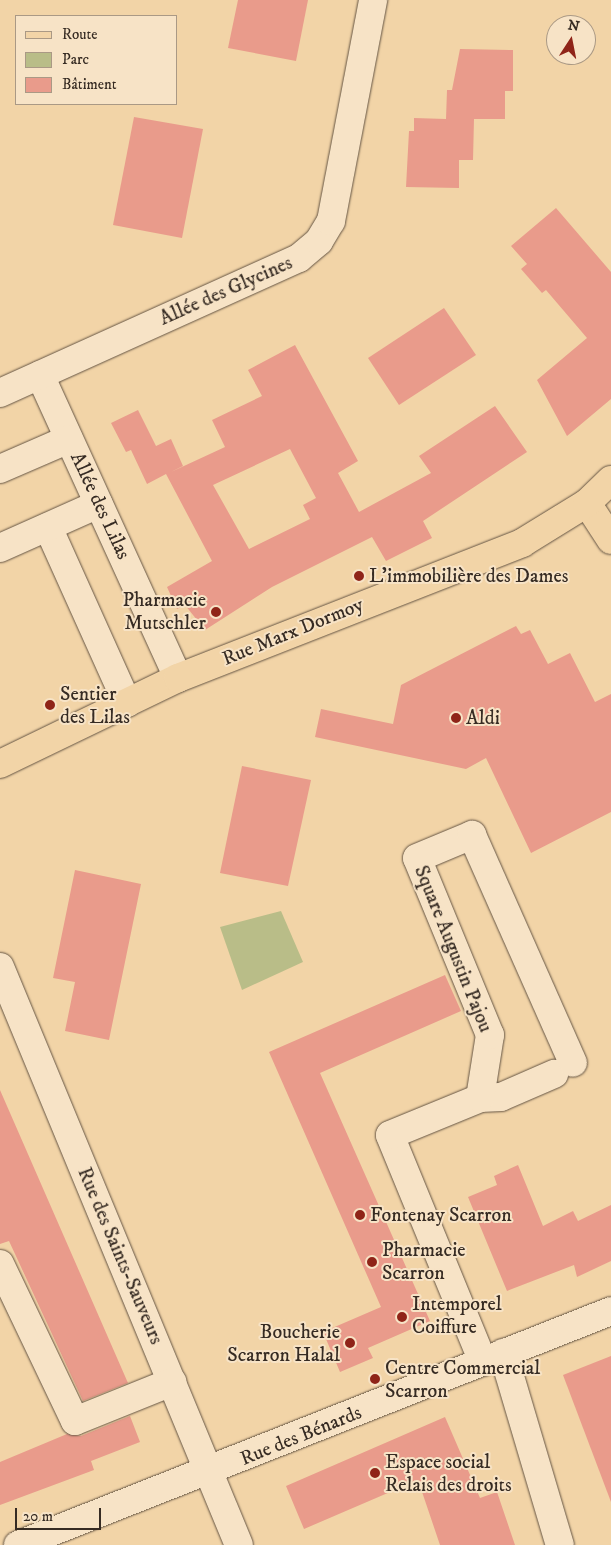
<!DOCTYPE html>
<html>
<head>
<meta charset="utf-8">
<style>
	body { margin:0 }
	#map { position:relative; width:611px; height:1545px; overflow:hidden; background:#f2d4a7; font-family:"IM FELL DW Pica",serif }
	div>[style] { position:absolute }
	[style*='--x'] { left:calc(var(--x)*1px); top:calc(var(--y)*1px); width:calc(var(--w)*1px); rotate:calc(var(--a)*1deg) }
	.green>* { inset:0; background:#b9bd88 }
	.building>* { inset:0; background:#e99b8b }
	.roads { filter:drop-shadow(0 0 1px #655544) drop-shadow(0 0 1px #655544) }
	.minor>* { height:28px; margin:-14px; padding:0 14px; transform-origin:14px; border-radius:14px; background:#f7e3c6 }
	.major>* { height:28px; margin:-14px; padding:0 14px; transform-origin:14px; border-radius:14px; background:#f2d4a7 }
	.dots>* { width:14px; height:14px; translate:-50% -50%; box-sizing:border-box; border:2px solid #f7e3c6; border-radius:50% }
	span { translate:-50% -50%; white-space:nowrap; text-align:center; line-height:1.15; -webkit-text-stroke:4px #f7e3c6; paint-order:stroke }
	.street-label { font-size:20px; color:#362b23 }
	.poi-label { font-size:20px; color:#362b23 }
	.left { translate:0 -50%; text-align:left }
	.right { translate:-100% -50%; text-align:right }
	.legend { position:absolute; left:15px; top:15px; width:162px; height:90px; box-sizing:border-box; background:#f7e3c6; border:1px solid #aa9985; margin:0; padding:6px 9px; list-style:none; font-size:15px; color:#362b23 }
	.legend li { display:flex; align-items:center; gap:10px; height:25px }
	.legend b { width:25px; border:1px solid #aa9985 }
	.north { position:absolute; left:546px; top:15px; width:50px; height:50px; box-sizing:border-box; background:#f7e3c6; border:1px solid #aa9985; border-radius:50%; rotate:11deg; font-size:14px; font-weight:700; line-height:20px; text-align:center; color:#362b23 }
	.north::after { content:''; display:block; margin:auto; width:18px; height:22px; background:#8f2418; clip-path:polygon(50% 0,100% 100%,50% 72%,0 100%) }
	.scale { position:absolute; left:15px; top:1508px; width:86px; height:22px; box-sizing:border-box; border:2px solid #362b23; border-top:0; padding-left:6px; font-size:15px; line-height:18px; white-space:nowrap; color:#362b23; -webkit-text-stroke:4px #f7e3c6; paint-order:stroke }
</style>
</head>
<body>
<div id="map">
	<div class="green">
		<div style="clip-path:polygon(281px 911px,303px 962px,242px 990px,220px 927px)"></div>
	</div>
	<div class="building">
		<div style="clip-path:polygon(238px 0,308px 0,296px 61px,228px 48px)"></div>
		<div style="clip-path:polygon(460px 49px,513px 50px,513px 91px,505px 91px,505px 119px,474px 119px,473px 160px,459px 160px,459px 188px,406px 187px,409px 131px,414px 131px,414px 118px,446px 119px,447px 90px,452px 90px)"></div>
		<div style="clip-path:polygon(134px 117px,203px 129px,182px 238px,113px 225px)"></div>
		<div style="clip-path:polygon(556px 208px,611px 272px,611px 399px,567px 436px,537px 380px,587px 338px,546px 290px,542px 293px,521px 269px,527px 264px,511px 246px)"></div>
		<div style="clip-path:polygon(444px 308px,476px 355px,399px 405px,368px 358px)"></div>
		<div style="clip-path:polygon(evenodd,295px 345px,358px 461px,338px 473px,359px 512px,431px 473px,419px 456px,495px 406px,527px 452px,423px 521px,432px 538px,386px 561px,372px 537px,272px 587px,205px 630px,185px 605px,177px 609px,167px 587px,212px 561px,166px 474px,147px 484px,131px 450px,126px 452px,111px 423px,138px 410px,156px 446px,171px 439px,183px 466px,171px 472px,225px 447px,212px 420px,262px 396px,248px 370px,295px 345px,290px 449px,316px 498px,303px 505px,310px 519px,249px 549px,213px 485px,290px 449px)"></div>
		<div style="clip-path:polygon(516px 626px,521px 634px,530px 630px,548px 664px,570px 653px,595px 702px,611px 694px,611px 812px,531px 853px,486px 758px,466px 769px,315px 737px,321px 709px,393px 724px,401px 685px)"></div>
		<div style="clip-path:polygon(242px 766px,311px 780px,288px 886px,220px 873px)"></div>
		<div style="clip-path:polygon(75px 870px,141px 884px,109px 1040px,65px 1031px,75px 982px,53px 978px)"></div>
		<div style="clip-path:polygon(445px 975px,461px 1011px,320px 1073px,430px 1321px,368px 1348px,373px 1358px,340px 1372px,323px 1332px,381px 1307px,269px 1052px)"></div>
		<div style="clip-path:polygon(0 1090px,128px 1383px,83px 1401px,9px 1241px,0 1244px)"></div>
		<div style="clip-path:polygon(518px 1165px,543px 1226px,573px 1211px,578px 1221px,611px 1205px,611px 1261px,577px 1277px,574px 1265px,507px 1291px,468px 1197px,497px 1185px,494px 1176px)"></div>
		<div style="clip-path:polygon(611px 1356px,611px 1502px,563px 1375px)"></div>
		<div style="clip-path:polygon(130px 1416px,140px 1442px,91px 1461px,94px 1470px,0 1505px,0 1462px,67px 1434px,81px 1436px)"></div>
		<div style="clip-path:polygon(445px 1417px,480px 1498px,497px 1492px,515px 1545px,440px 1545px,418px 1480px,304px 1529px,286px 1486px)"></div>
	</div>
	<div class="roads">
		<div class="minor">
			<div style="--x:40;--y:375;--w:333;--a:65.5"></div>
			<div style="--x:0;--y:393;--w:328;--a:-24.3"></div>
			<div style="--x:299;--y:258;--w:26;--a:-40"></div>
			<div style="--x:319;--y:241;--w:23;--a:-59"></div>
			<div style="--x:331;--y:221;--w:225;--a:-79.2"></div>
			<div style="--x:0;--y:469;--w:75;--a:-23.5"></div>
			<div style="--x:48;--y:527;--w:193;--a:65.8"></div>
			<div style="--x:0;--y:548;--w:108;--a:-24"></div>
			<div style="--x:0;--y:967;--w:625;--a:67.54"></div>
			<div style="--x:480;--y:1098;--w:21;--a:-3"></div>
			<div style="--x:501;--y:1097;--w:58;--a:-23.5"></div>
			<div style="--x:0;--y:1264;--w:174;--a:64.5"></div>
			<div style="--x:75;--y:1421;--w:105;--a:-21.9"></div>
			<div style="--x:503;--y:1353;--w:200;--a:73.5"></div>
			<div style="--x:483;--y:1362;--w:245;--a:-112.3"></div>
			<div style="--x:390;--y:1135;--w:97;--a:-22.3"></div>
			<div style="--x:480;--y:1098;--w:64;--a:-81"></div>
			<div style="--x:490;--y:1035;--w:191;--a:-112.4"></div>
			<div style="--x:417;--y:858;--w:60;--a:-22.7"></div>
			<div style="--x:472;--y:835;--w:249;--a:66.1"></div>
			<div style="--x:18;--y:1545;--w:637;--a:-21.53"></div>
		</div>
		<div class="major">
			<div style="--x:587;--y:503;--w:44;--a:57"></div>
			<div style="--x:0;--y:764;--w:198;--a:-25.8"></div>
			<div style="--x:178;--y:678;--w:370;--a:-21.4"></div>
			<div style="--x:522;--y:543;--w:76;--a:-31.6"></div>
			<div style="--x:587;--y:503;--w:33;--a:-44"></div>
		</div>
	</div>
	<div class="dots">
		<div style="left:359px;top:576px;background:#8f2418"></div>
		<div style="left:216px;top:612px;background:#8f2418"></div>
		<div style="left:50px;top:705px;background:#8f2418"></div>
		<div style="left:456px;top:718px;background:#8f2418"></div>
		<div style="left:360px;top:1215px;background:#8f2418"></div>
		<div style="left:372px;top:1262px;background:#8f2418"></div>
		<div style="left:402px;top:1317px;background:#8f2418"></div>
		<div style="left:350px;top:1343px;background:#8f2418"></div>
		<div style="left:375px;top:1379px;background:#8f2418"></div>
		<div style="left:375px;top:1473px;background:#8f2418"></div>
	</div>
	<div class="street-label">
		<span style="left:226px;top:291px;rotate:-24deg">Allée des Glycines</span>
		<span style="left:100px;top:506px;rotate:65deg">Allée des Lilas</span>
		<span style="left:293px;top:632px;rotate:-22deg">Rue Marx Dormoy</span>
		<span style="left:453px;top:949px;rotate:68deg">Square Augustin Pajou</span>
		<span style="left:120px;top:1256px;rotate:67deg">Rue des Saints-Sauveurs</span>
		<span style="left:301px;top:1436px;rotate:-22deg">Rue des Bénards</span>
	</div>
	<div class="poi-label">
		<span class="left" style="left:369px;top:576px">L'immobilière des Dames</span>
		<span class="right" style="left:206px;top:612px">Pharmacie<br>Mutschler</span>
		<span class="left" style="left:60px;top:706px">Sentier<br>des Lilas</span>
		<span class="left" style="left:466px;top:718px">Aldi</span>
		<span class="left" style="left:370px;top:1215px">Fontenay Scarron</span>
		<span class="left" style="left:382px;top:1262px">Pharmacie<br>Scarron</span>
		<span class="left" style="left:412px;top:1316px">Intemporel<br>Coiffure</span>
		<span class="right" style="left:340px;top:1344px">Boucherie<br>Scarron Halal</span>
		<span class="left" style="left:385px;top:1380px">Centre Commercial<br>Scarron</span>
		<span class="left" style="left:385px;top:1474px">Espace social<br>Relais des droits</span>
	</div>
	<ul class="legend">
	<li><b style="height:6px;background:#f2d4a7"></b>Route</li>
	<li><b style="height:14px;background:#b9bd88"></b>Parc</li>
	<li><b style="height:14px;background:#e99b8b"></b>Bâtiment</li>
	</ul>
	<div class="north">N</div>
	<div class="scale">20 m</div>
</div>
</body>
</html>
